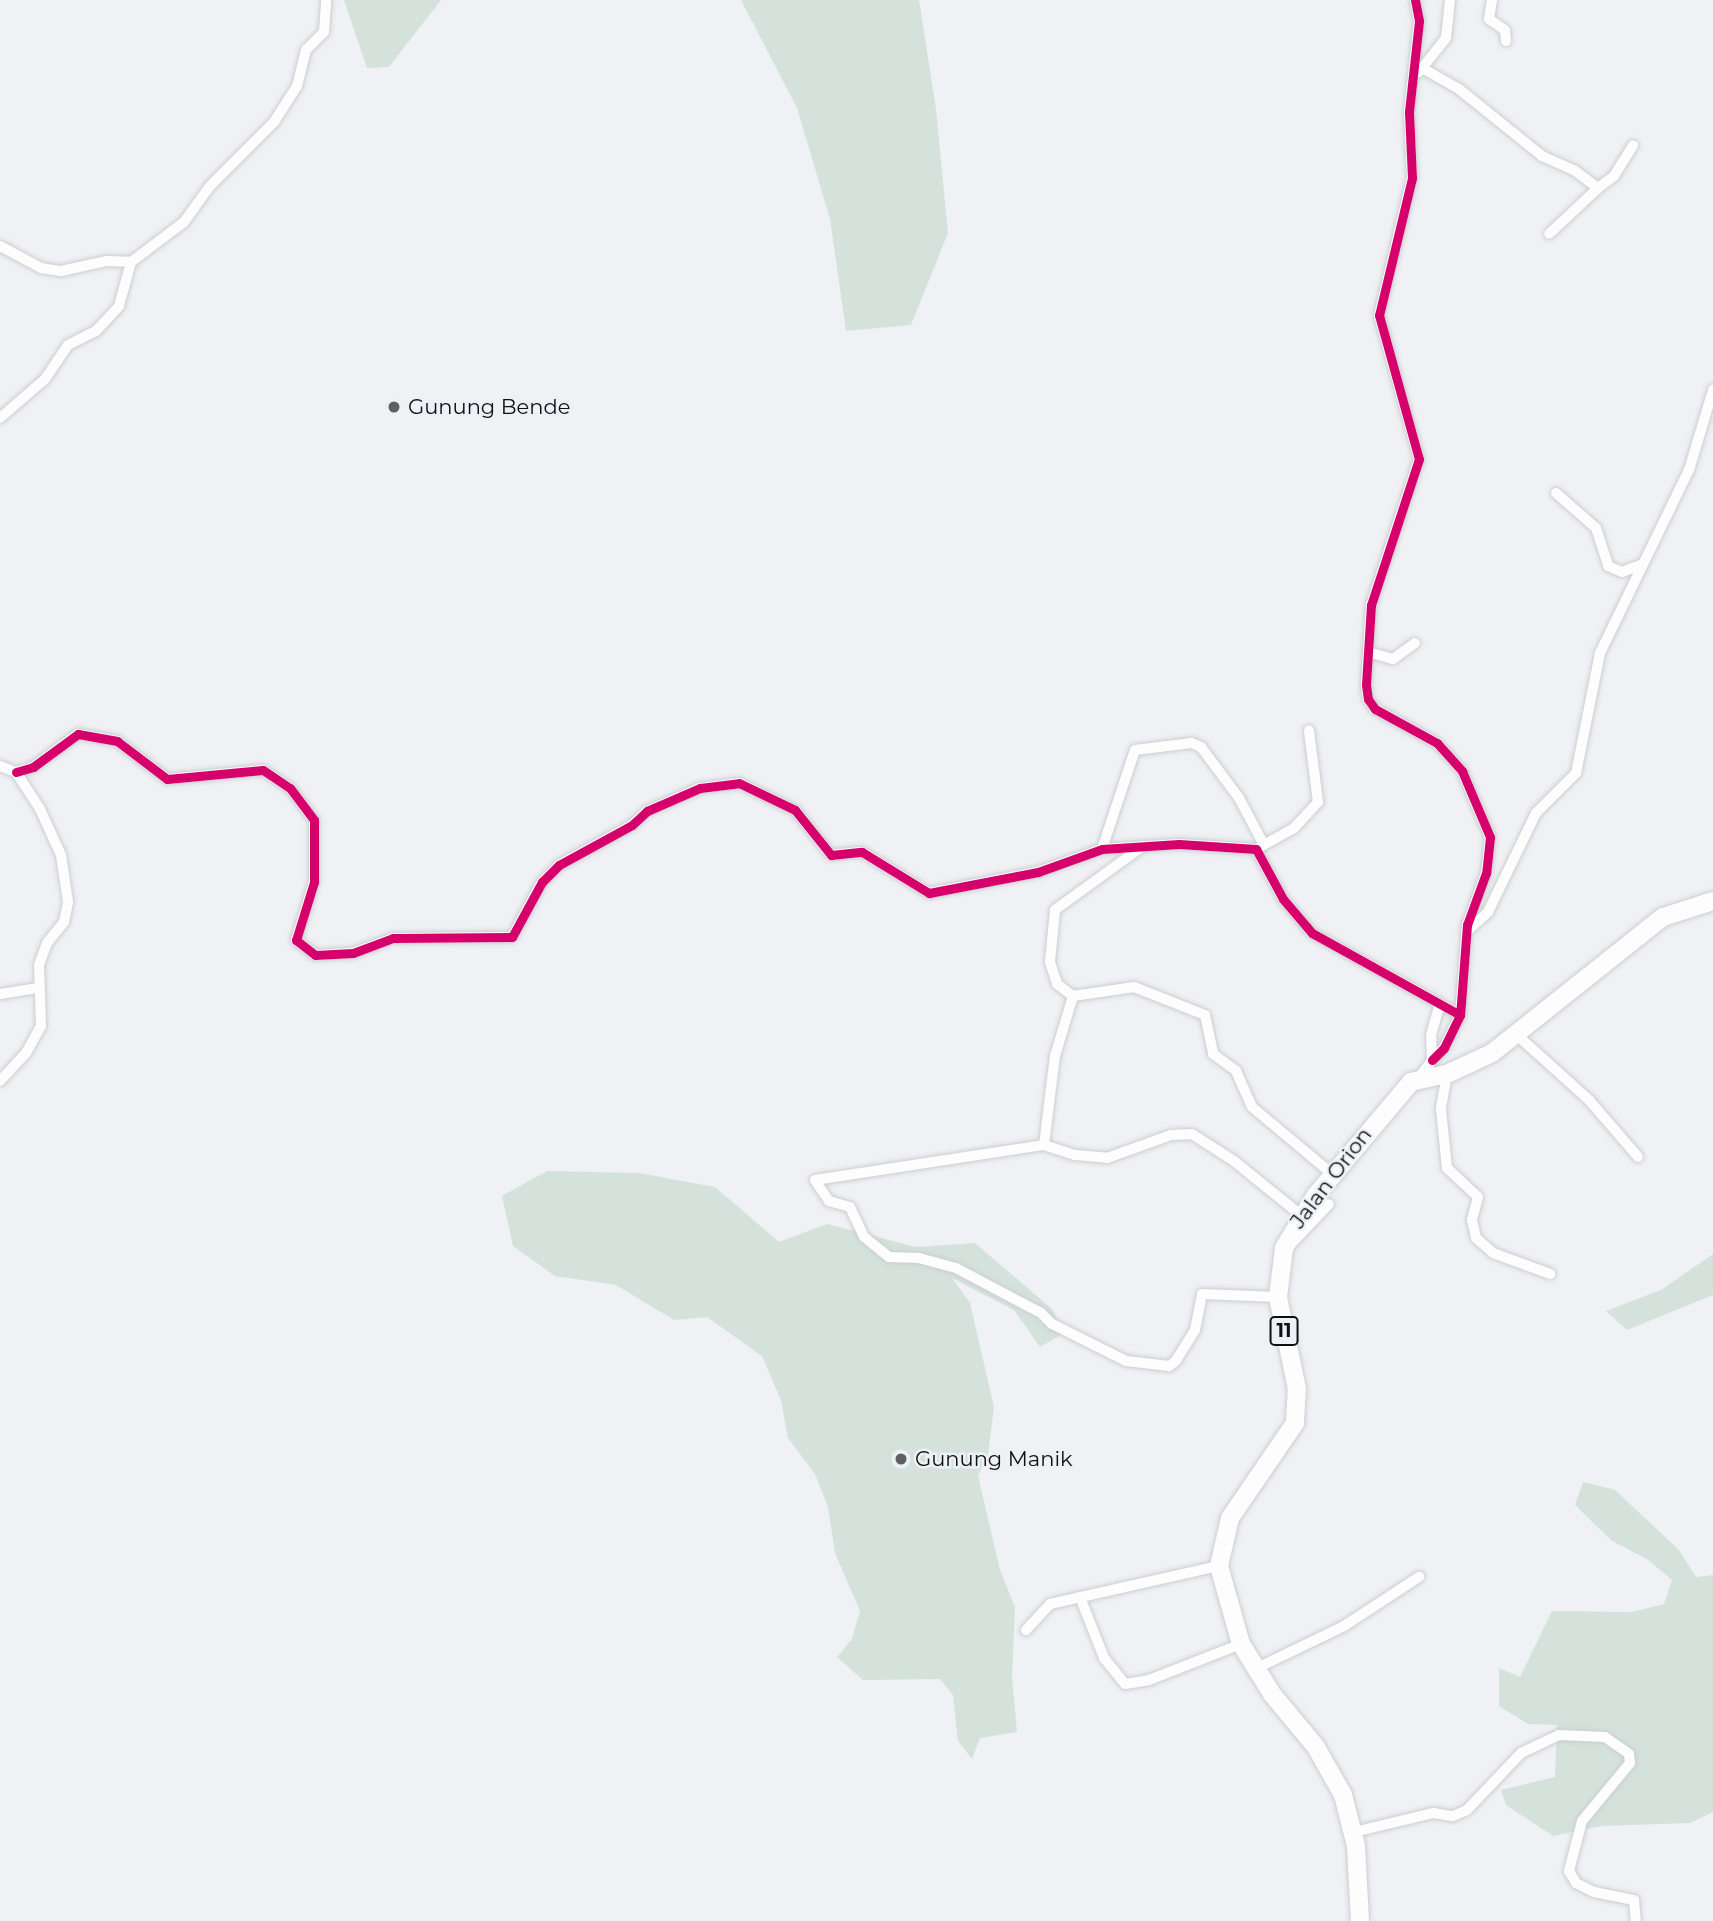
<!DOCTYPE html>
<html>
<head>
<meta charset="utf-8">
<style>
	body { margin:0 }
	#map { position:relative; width:1713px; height:1921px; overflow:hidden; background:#eff1f4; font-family:Montserrat,sans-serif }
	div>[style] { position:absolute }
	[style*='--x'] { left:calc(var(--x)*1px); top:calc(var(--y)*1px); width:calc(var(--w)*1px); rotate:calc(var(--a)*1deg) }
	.green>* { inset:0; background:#d4e2db }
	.roads { filter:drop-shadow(0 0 2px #cdced1) drop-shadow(0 0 2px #cdced1) }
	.street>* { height:10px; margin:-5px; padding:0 5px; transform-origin:5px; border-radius:5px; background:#fdfdfd }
	.highway>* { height:18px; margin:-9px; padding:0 9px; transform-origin:9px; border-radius:9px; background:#fdfdfd }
	.cycleway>* { height:9px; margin:-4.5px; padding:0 4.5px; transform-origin:4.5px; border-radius:4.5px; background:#d6006c }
	.dots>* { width:19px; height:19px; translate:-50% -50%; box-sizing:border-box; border:4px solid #edf1f6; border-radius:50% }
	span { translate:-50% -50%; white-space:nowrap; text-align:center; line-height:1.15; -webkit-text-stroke:5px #edf1f6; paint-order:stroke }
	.shield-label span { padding:2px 5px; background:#edf1f6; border:2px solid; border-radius:5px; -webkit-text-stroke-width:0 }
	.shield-label { font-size:19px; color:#0e1012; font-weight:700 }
	.poi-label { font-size:21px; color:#0e1012 }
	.left { translate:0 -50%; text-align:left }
	.street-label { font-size:21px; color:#0e1012 }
</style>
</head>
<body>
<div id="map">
	<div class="green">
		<div style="clip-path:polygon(344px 0,441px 0,389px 67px,367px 68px)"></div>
		<div style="clip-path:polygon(741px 0,919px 0,936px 109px,948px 233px,911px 325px,846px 331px,830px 219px,797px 108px)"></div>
		<div style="clip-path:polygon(547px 1171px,639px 1173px,715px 1187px,779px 1242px,827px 1224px,916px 1247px,975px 1243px,1052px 1309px,1064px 1333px,1040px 1347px,1014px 1310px,952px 1278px,970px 1303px,994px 1407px,988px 1455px,978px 1476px,1000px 1570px,1015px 1607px,1012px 1678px,1017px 1732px,980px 1738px,972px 1759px,958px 1741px,953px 1695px,940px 1679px,863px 1680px,837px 1657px,852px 1639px,860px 1611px,835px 1553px,828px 1507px,815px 1474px,788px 1438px,781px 1400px,762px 1356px,707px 1317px,674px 1320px,616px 1285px,555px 1276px,513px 1246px,502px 1196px)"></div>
		<div style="clip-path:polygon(1713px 1254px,1713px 1295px,1627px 1330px,1606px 1311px,1661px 1290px)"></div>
		<div style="clip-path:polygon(1583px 1482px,1615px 1490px,1679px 1550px,1696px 1577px,1713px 1575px,1713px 1812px,1690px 1823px,1602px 1826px,1553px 1836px,1506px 1805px,1501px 1790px,1555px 1777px,1557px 1725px,1528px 1724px,1499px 1706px,1499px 1668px,1520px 1677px,1552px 1611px,1632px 1612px,1664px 1604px,1672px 1580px,1647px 1559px,1612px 1541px,1575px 1505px)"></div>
	</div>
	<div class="roads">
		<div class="street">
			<div style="--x:1415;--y:0;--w:21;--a:79"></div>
			<div style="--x:1419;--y:21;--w:92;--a:96.3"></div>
			<div style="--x:1409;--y:112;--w:66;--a:87.4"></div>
			<div style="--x:1412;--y:178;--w:141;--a:103.5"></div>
			<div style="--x:1379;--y:315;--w:149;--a:74.5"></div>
			<div style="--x:1419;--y:459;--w:154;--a:108.2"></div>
			<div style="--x:1371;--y:605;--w:80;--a:93.6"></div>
			<div style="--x:1366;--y:685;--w:14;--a:82"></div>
			<div style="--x:1368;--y:699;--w:12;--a:55"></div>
			<div style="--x:1375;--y:709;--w:71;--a:28.7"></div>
			<div style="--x:1437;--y:743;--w:38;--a:48"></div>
			<div style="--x:1462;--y:771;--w:72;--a:67"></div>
			<div style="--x:1490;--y:837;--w:36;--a:96"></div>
			<div style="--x:1486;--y:873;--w:55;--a:110.1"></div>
			<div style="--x:1467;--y:925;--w:90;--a:94.4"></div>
			<div style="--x:1460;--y:1015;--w:37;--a:116"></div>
			<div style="--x:1444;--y:1048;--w:17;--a:135"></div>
			<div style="--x:1492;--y:0;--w:19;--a:99"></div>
			<div style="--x:1489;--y:19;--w:19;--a:35"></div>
			<div style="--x:1505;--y:30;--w:11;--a:85"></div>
			<div style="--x:1422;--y:68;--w:43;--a:29.6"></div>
			<div style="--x:1459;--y:89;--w:107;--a:38.9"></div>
			<div style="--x:1542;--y:156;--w:35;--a:24"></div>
			<div style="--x:1574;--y:170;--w:30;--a:37"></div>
			<div style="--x:1598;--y:188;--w:67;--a:136.8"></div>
			<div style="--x:1419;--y:72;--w:43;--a:-51.5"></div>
			<div style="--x:1446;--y:38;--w:38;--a:-84"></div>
			<div style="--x:1598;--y:188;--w:20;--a:-37"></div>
			<div style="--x:1614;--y:176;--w:36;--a:-58"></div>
			<div style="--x:0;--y:246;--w:47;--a:28.2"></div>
			<div style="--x:41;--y:268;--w:20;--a:9"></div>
			<div style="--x:61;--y:271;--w:47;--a:-12.3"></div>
			<div style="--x:107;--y:261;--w:24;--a:2"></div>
			<div style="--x:0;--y:418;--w:60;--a:-40.9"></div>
			<div style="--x:45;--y:379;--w:41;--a:-55.9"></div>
			<div style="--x:68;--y:345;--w:31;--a:-27"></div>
			<div style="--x:96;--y:331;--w:34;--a:-47"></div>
			<div style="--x:119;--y:306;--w:46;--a:-74.7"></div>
			<div style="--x:131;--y:262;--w:66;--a:-37"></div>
			<div style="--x:184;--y:222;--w:44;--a:-54.2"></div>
			<div style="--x:210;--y:186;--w:91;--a:-45"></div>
			<div style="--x:274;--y:122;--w:43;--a:-57.4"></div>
			<div style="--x:297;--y:86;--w:37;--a:-76"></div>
			<div style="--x:306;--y:50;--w:25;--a:-45"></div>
			<div style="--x:324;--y:32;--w:32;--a:-86"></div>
			<div style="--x:1556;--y:493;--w:53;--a:41.2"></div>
			<div style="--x:1596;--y:528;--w:40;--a:72"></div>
			<div style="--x:1608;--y:566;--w:15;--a:23"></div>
			<div style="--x:1622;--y:572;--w:22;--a:-21"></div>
			<div style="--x:1368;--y:652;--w:26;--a:16"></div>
			<div style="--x:1393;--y:659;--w:27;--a:-36"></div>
			<div style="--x:0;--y:766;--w:17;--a:21"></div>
			<div style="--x:16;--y:772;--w:44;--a:57"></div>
			<div style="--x:40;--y:809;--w:51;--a:65.5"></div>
			<div style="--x:61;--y:855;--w:48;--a:81.5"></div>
			<div style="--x:68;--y:902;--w:20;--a:101"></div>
			<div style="--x:64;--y:922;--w:27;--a:129"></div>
			<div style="--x:47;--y:943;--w:23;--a:110"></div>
			<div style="--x:39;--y:965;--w:61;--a:88.1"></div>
			<div style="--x:41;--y:1026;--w:31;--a:119"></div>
			<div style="--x:26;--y:1053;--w:38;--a:133"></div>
			<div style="--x:16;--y:772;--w:18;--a:-16"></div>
			<div style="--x:33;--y:767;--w:56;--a:-36.3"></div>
			<div style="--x:78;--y:734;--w:40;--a:10"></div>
			<div style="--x:117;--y:741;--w:63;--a:37.2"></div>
			<div style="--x:167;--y:779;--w:96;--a:-5.4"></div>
			<div style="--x:263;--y:770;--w:32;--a:34"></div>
			<div style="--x:290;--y:788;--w:40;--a:53"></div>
			<div style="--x:314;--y:820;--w:62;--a:90"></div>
			<div style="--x:314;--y:882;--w:61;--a:107.2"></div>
			<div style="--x:296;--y:940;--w:24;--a:38"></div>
			<div style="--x:315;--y:955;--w:38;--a:-3"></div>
			<div style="--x:353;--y:953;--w:43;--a:-20.6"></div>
			<div style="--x:393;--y:938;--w:119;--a:-0.5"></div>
			<div style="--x:512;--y:937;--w:63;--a:-61.4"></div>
			<div style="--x:542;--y:882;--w:24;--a:-45"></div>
			<div style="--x:559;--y:865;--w:83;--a:-28.7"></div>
			<div style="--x:632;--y:825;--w:21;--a:-43"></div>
			<div style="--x:647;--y:811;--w:58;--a:-23.5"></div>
			<div style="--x:700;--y:788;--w:39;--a:-7"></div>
			<div style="--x:739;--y:783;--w:62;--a:25.7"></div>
			<div style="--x:795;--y:810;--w:58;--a:51.3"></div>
			<div style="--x:831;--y:855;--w:31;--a:-6"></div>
			<div style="--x:862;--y:852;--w:79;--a:31.5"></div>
			<div style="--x:929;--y:893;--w:111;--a:-10.9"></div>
			<div style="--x:1038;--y:872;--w:68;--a:-19.8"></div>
			<div style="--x:1102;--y:849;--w:77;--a:-3.7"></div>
			<div style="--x:1179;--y:844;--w:77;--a:3.7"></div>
			<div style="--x:1256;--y:849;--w:57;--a:61.6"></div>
			<div style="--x:1283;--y:899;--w:45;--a:49.5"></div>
			<div style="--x:1312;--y:933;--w:169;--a:29"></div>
			<div style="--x:1143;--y:846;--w:109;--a:144"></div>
			<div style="--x:1055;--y:910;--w:52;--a:95.5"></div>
			<div style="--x:1050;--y:962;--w:23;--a:72"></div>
			<div style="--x:1057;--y:984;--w:20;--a:37"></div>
			<div style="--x:1073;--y:996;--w:62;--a:-8.4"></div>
			<div style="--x:1134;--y:987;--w:76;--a:21.5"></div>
			<div style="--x:1205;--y:1015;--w:40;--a:78"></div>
			<div style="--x:1213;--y:1054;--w:29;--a:36"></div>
			<div style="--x:1236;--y:1071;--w:39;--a:66"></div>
			<div style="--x:1252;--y:1107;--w:104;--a:39.9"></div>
			<div style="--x:1260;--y:847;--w:39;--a:-29"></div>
			<div style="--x:1294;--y:828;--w:35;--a:-47"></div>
			<div style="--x:1318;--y:802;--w:72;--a:-97.2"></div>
			<div style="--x:1102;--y:849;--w:104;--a:-71.6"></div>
			<div style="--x:1135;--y:750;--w:57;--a:-7"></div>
			<div style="--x:1192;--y:743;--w:10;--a:24"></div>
			<div style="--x:1201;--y:747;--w:64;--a:53.3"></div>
			<div style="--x:1239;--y:798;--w:53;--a:62"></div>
			<div style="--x:1466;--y:932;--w:30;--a:-42"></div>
			<div style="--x:1488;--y:912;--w:110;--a:-64.1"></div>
			<div style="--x:1536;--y:813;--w:57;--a:-45"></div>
			<div style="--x:1576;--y:773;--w:122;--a:-78.7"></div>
			<div style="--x:1600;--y:653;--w:203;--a:-64.1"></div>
			<div style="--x:1689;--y:470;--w:84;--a:-73.3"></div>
			<div style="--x:0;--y:994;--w:39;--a:-9"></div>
			<div style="--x:1518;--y:1036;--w:96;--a:42"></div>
			<div style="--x:1589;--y:1100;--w:75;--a:49.3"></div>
			<div style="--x:1447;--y:1074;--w:36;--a:100"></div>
			<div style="--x:1441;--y:1109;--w:59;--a:84.2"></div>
			<div style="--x:1447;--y:1168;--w:42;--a:43.1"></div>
			<div style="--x:1478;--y:1197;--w:24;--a:105"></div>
			<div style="--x:1472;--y:1220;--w:18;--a:77"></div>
			<div style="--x:1476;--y:1238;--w:23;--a:41"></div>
			<div style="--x:1493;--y:1253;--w:61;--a:20.2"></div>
			<div style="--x:1419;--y:1078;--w:22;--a:-54"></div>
			<div style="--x:1432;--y:1060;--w:25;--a:-92"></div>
			<div style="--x:1431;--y:1035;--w:32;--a:-74"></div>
			<div style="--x:1044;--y:1145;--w:90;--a:-83"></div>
			<div style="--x:1055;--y:1056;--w:63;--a:-73.3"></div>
			<div style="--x:1293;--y:1242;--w:52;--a:-46.5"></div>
			<div style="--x:1278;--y:1297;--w:76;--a:-177.7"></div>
			<div style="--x:1202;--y:1294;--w:37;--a:101"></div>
			<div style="--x:1195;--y:1330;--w:36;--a:122"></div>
			<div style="--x:1176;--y:1361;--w:9;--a:144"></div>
			<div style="--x:1169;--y:1366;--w:43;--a:-173.4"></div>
			<div style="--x:1126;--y:1361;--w:83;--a:-153.4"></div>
			<div style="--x:1052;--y:1324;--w:16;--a:-135"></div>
			<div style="--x:1041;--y:1313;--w:96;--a:-152.1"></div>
			<div style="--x:956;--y:1268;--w:38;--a:-165"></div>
			<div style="--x:919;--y:1258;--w:30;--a:-178"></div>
			<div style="--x:889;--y:1257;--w:32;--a:-141"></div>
			<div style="--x:864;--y:1237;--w:33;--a:-115"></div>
			<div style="--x:850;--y:1207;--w:22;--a:-164"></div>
			<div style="--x:829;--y:1201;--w:25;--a:-124"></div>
			<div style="--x:815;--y:1180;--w:232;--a:-8.7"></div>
			<div style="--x:1044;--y:1145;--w:33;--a:18"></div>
			<div style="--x:1075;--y:1155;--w:32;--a:5"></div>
			<div style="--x:1107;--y:1158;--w:68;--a:-19.8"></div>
			<div style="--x:1171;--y:1135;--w:21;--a:-3"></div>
			<div style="--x:1192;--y:1134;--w:50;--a:32.7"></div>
			<div style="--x:1234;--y:1161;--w:87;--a:39"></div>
			<div style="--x:1080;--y:1597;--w:66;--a:68.5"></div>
			<div style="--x:1104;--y:1658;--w:33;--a:51"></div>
			<div style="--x:1125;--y:1684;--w:24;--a:-9"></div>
			<div style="--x:1149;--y:1680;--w:99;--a:-21.4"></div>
			<div style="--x:1026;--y:1630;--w:35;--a:-47"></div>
			<div style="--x:1050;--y:1604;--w:173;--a:-12.7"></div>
			<div style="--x:1255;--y:1669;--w:99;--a:-25.8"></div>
			<div style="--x:1344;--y:1626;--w:90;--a:-33.2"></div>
			<div style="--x:1354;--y:1832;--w:81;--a:-13.5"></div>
			<div style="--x:1433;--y:1813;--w:20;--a:9"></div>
			<div style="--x:1453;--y:1816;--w:15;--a:-23"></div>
			<div style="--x:1467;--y:1810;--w:79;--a:-46.5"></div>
			<div style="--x:1521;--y:1753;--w:42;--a:-25.3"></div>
			<div style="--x:1559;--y:1735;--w:46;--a:2.5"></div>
			<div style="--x:1605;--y:1737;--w:29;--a:35"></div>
			<div style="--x:1629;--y:1754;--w:9;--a:84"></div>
			<div style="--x:1630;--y:1763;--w:75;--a:129.6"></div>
			<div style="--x:1582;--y:1821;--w:52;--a:104.6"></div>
			<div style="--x:1569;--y:1871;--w:14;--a:60"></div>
			<div style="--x:1576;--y:1883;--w:20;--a:27"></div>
			<div style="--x:1594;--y:1892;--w:41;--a:11.3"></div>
			<div style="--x:1634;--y:1900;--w:21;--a:85"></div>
		</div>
		<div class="highway">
			<div style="--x:1360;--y:1921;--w:75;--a:-93.1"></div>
			<div style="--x:1356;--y:1846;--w:53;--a:-104.3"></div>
			<div style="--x:1343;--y:1795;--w:55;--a:-119.4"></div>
			<div style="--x:1316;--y:1747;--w:69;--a:-129.7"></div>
			<div style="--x:1272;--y:1694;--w:59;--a:-121.8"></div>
			<div style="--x:1241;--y:1644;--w:81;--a:-105.8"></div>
			<div style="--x:1219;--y:1566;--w:49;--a:-77.1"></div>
			<div style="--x:1230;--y:1518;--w:115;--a:-55.6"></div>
			<div style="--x:1295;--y:1423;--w:34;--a:-87"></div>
			<div style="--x:1297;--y:1389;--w:94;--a:-101.7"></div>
			<div style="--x:1278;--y:1297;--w:49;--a:-83"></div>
			<div style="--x:1284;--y:1248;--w:62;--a:-58.9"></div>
			<div style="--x:1316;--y:1195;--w:148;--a:-49.9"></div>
			<div style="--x:1411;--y:1082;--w:37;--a:-13"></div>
			<div style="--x:1447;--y:1074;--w:50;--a:-25"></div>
			<div style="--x:1492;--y:1053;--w:218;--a:-38.5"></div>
			<div style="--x:1663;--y:917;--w:52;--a:-17.7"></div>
		</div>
	</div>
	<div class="cycleway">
		<div style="--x:1415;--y:0;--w:21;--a:79"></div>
		<div style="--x:1419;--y:21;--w:92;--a:96.3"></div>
		<div style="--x:1409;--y:112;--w:66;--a:87.4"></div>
		<div style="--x:1412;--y:178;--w:141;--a:103.5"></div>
		<div style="--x:1379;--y:315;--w:149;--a:74.5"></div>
		<div style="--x:1419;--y:459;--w:154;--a:108.2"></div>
		<div style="--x:1371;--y:605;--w:80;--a:93.6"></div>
		<div style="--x:1366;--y:685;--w:14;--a:82"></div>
		<div style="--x:1368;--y:699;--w:12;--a:55"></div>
		<div style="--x:1375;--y:709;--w:71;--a:28.7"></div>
		<div style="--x:1437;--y:743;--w:38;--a:48"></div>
		<div style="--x:1462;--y:771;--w:72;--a:67"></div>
		<div style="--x:1490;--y:837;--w:36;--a:96"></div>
		<div style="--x:1486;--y:873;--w:55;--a:110.1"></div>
		<div style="--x:1467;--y:925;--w:90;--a:94.4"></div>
		<div style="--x:1460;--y:1015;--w:37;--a:116"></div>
		<div style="--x:1444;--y:1048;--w:17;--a:135"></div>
		<div style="--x:16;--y:772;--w:18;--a:-16"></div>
		<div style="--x:33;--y:767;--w:56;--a:-36.3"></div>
		<div style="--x:78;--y:734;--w:40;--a:10"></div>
		<div style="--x:117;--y:741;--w:63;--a:37.2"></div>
		<div style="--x:167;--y:779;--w:96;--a:-5.4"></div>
		<div style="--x:263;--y:770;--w:32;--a:34"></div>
		<div style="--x:290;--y:788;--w:40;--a:53"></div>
		<div style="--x:314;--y:820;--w:62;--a:90"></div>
		<div style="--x:314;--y:882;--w:61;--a:107.2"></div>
		<div style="--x:296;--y:940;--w:24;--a:38"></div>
		<div style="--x:315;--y:955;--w:38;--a:-3"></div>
		<div style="--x:353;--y:953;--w:43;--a:-20.6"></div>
		<div style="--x:393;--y:938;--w:119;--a:-0.5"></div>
		<div style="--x:512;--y:937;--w:63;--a:-61.4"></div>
		<div style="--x:542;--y:882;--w:24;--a:-45"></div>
		<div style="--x:559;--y:865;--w:83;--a:-28.7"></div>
		<div style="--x:632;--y:825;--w:21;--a:-43"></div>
		<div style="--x:647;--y:811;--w:58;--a:-23.5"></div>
		<div style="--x:700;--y:788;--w:39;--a:-7"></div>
		<div style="--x:739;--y:783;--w:62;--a:25.7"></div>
		<div style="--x:795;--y:810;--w:58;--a:51.3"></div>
		<div style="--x:831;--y:855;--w:31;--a:-6"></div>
		<div style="--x:862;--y:852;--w:79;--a:31.5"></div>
		<div style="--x:929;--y:893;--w:111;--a:-10.9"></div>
		<div style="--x:1038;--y:872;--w:68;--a:-19.8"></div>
		<div style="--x:1102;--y:849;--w:77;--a:-3.7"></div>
		<div style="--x:1179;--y:844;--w:77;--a:3.7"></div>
		<div style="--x:1256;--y:849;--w:57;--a:61.6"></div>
		<div style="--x:1283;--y:899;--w:45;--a:49.5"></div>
		<div style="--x:1312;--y:933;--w:169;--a:29"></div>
	</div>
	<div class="dots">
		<div style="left:394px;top:407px;background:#5d5f61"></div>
		<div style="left:901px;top:1459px;background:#5d5f61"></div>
	</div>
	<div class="shield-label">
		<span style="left:1284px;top:1331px">11</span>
	</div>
	<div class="poi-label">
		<span class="left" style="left:408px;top:407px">Gunung Bende</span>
		<span class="left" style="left:915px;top:1459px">Gunung Manik</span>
	</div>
	<div class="street-label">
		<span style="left:1331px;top:1178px;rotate:-53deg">Jalan Orion</span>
	</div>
</div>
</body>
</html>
